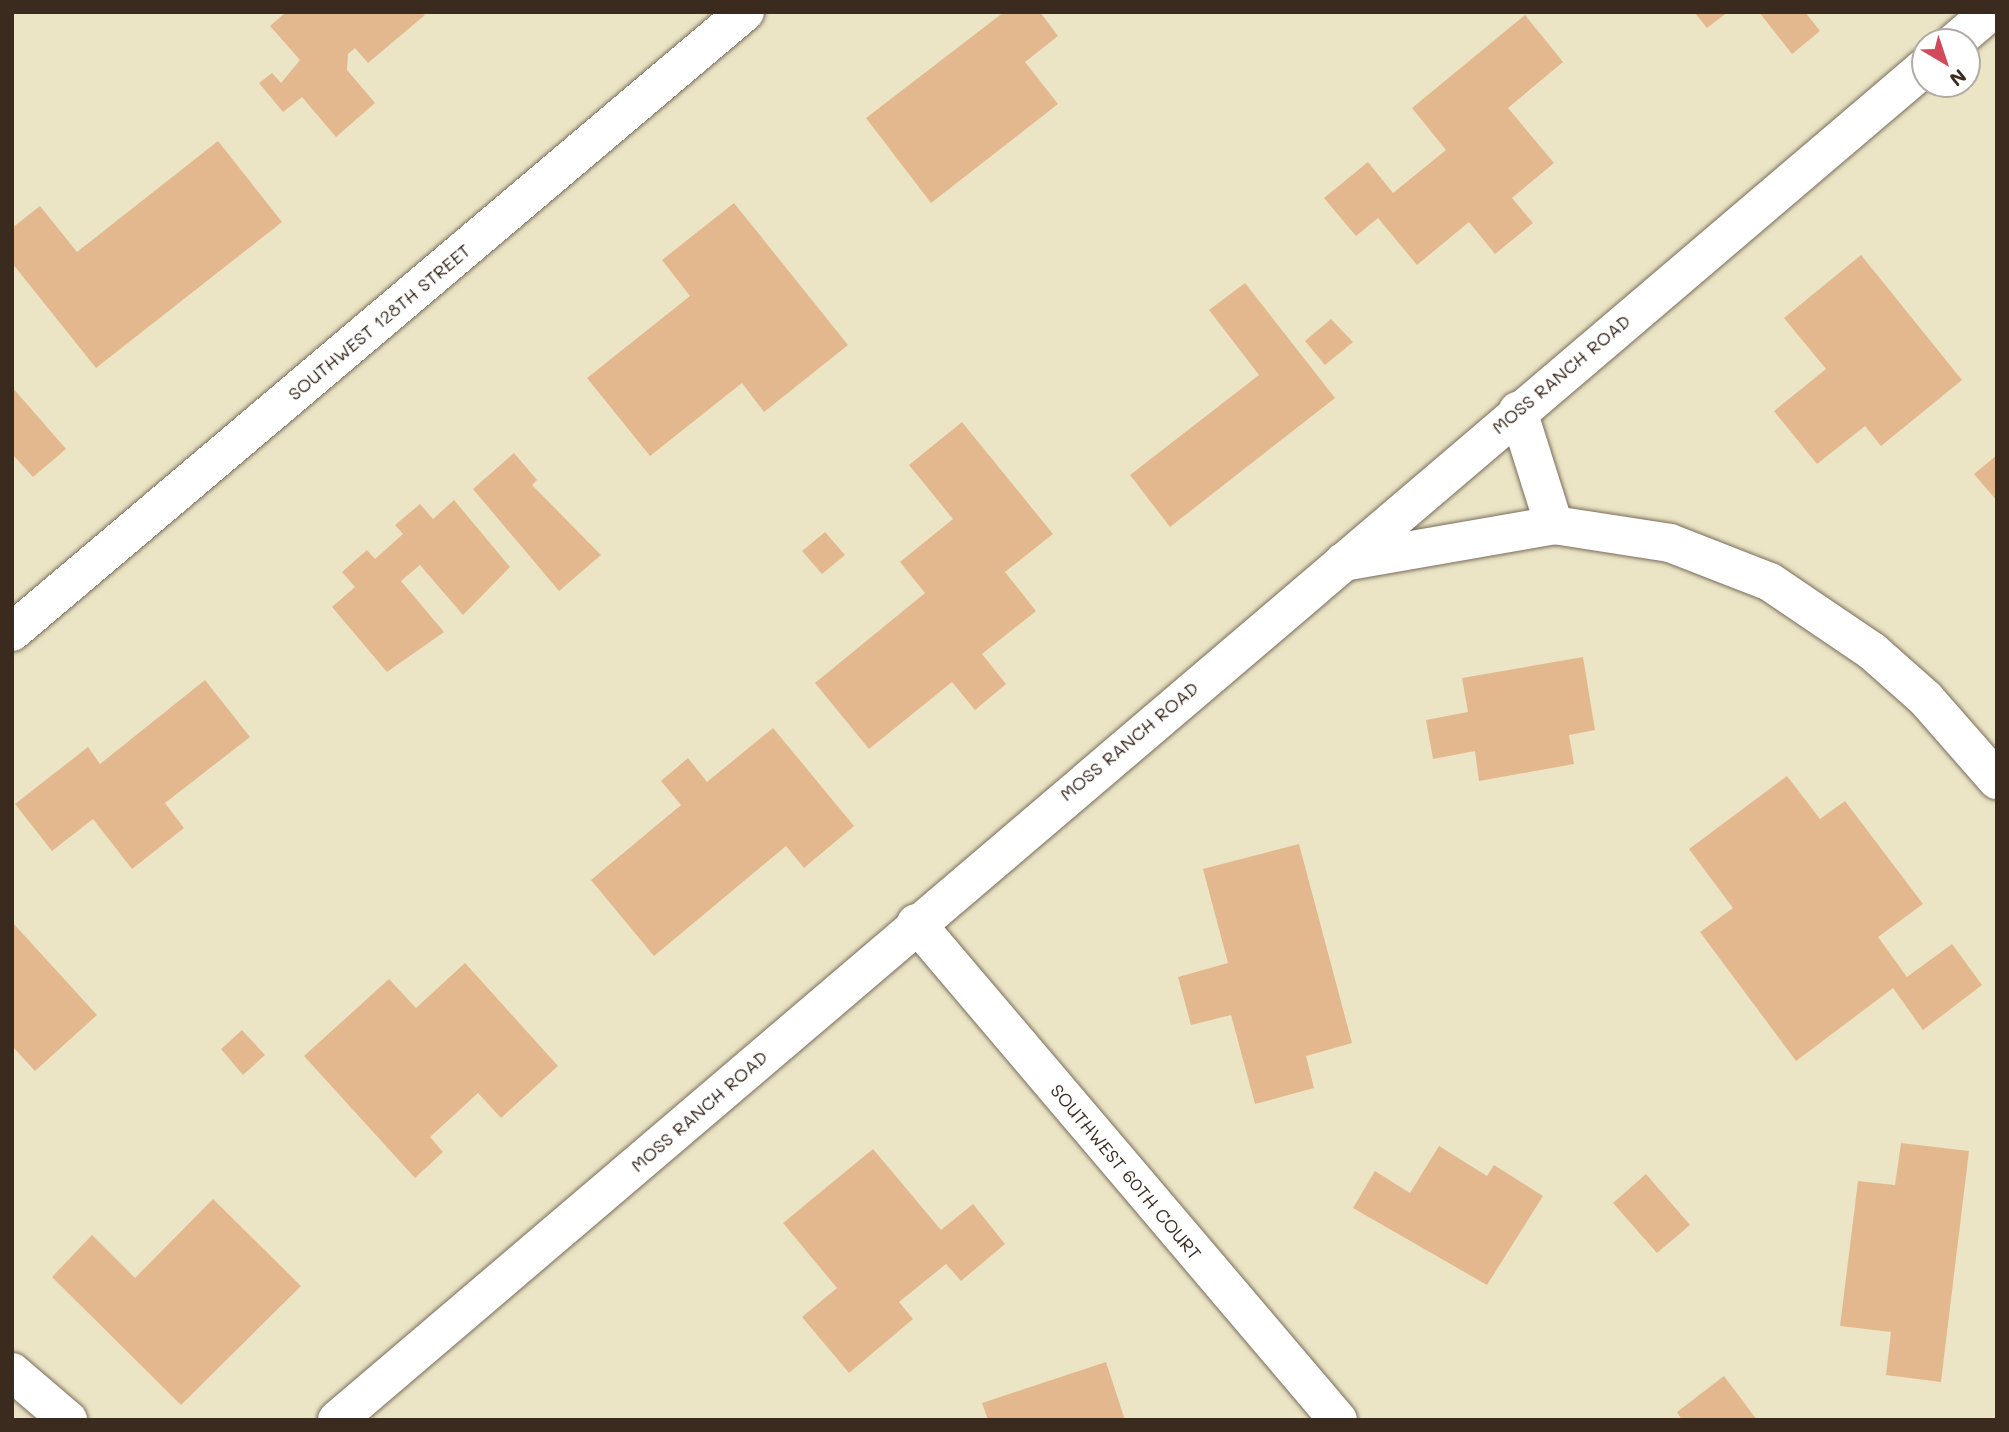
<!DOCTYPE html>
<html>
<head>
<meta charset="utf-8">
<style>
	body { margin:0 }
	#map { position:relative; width:2009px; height:1432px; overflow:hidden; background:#ebe5c6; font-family:Mali,sans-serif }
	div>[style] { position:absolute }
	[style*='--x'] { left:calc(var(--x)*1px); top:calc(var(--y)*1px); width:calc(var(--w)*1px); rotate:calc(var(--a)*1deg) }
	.building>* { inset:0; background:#e4b88e }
	.roads { filter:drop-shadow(0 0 2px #796b59) drop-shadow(0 0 2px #796b59) }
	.minor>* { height:38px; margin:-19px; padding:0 19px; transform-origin:19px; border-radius:19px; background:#fff }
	span { translate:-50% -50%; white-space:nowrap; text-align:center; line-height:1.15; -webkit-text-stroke:6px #fff; paint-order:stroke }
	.street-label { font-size:18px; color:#3b2a1e }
	.frame { position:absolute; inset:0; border:14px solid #3b2a1e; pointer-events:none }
	.north { position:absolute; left:1911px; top:28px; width:70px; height:70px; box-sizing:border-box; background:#fff; border:2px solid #b1aaa5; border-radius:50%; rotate:141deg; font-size:19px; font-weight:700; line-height:28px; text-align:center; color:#3b2a1e }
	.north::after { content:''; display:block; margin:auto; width:24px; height:32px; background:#d1495b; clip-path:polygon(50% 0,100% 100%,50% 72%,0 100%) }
</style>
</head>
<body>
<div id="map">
	<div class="building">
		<div style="clip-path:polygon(286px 12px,419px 12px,425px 15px,368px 63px,355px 48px,348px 54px,347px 70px,375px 103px,336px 137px,302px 97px,283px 112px,259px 83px,272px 73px,281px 83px,300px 60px,270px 26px)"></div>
		<div style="clip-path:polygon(1004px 12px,1040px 12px,1058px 36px,1025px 62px,1058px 104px,931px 203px,866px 118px)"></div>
		<div style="clip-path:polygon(1694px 12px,1728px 12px,1707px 28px)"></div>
		<div style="clip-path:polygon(1759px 12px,1805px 12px,1820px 31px,1792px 54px)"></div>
		<div style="clip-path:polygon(1525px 15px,1563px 62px,1508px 108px,1554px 163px,1512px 198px,1533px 223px,1495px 254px,1469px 222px,1417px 265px,1378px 218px,1356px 236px,1324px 198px,1368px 162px,1393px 193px,1446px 150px,1412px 108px)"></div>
		<div style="clip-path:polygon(218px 141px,282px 222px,96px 368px,12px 263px,12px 228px,40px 206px,77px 252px)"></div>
		<div style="clip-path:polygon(734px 203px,848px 345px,764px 412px,742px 383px,650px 456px,587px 378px,690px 296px,662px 260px)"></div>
		<div style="clip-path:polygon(1861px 255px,1962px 380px,1881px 446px,1865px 426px,1817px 464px,1774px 411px,1826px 369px,1784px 318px)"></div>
		<div style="clip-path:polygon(1245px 283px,1335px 398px,1170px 527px,1130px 475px,1259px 375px,1209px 310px)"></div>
		<div style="clip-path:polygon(1331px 319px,1353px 342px,1325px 365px,1305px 341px)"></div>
		<div style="clip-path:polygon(12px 387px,66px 449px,33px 477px,12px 454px)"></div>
		<div style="clip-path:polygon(962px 422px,1053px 534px,1005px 572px,1036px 611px,982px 654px,1006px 684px,975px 710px,952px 682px,869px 749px,815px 683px,925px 593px,900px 562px,953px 519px,909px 465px)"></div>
		<div style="clip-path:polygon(514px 453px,537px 480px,532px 485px,601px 555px,559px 591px,473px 489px)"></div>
		<div style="clip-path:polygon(1997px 455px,1997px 501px,1974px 474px)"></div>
		<div style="clip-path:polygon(454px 500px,510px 567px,463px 615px,420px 565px,401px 581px,444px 632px,387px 672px,332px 607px,355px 587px,342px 572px,367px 550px,375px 559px,403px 534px,395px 525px,420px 504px,433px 519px)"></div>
		<div style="clip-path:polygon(825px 532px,845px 555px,822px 574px,802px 551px)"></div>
		<div style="clip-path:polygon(1583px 657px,1595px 730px,1569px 735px,1574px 764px,1479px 781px,1475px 751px,1433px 759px,1426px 720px,1468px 712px,1462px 678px)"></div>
		<div style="clip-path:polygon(205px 680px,250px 737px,165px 803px,184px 828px,132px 869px,93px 819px,52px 851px,15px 804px,88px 747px,100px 764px)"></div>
		<div style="clip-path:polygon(773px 728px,854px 826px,804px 868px,786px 846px,654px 956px,591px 880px,681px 805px,661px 781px,688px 758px,707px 782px)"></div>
		<div style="clip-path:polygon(1787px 776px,1820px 819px,1845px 801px,1923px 904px,1878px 937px,1907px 977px,1952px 944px,1982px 985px,1923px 1030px,1893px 988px,1796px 1061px,1700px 932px,1733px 908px,1689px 849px)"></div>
		<div style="clip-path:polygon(1299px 844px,1352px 1043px,1306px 1056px,1314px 1088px,1255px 1104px,1231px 1015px,1191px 1025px,1178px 977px,1228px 963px,1203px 869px)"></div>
		<div style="clip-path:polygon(12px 922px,97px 1015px,35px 1071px,12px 1046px)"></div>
		<div style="clip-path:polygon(465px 963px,558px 1066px,501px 1118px,478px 1093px,430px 1137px,443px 1152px,415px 1178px,304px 1056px,389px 979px,416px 1008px)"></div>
		<div style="clip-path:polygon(242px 1030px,265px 1055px,243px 1075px,221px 1049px)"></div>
		<div style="clip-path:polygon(1901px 1143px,1969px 1151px,1941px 1382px,1886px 1375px,1891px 1332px,1840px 1326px,1858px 1181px,1895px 1185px)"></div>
		<div style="clip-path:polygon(1439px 1146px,1487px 1176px,1494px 1165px,1543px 1196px,1487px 1285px,1353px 1208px,1375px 1171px,1410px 1193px)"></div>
		<div style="clip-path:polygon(873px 1149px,941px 1230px,973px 1204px,1005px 1244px,961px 1281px,946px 1264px,899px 1302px,913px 1319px,849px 1373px,802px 1317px,837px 1288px,783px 1223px)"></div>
		<div style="clip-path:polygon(1646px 1174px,1690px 1225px,1657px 1253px,1613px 1203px)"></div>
		<div style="clip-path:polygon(213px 1199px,301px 1286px,181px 1405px,52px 1277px,92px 1235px,135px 1278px)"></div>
		<div style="clip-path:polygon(1106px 1362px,1125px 1420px,988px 1420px,982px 1403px)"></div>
		<div style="clip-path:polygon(1724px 1376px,1757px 1420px,1682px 1420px,1677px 1412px)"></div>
	</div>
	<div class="roads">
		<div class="minor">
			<div style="--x:1955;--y:42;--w:46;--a:-40.6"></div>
			<div style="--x:1554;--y:525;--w:117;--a:8.8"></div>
			<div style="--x:1670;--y:543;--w:107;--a:21.3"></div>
			<div style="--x:1770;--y:582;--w:123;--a:34.1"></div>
			<div style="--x:1872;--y:651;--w:72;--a:41.6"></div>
			<div style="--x:1926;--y:699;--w:108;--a:48.8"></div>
			<div style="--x:1343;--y:562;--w:214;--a:-9.9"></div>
			<div style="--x:1554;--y:525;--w:120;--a:-107.5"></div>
			<div style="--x:12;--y:632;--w:960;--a:-40.23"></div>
			<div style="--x:916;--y:923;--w:652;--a:49.67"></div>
			<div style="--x:12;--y:1372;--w:74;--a:40.6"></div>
			<div style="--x:337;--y:1420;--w:2086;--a:-40.43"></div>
		</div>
	</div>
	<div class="street-label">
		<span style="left:379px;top:322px;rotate:-40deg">SOUTHWEST 128TH STREET</span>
		<span style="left:1561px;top:374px;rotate:-40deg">MOSS RANCH ROAD</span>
		<span style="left:1129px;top:741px;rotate:-40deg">MOSS RANCH ROAD</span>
		<span style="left:699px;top:1111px;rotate:-41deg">MOSS RANCH ROAD</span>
		<span style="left:1126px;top:1172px;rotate:50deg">SOUTHWEST 60TH COURT</span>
	</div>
	<div class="frame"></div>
	<div class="north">N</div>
</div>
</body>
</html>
